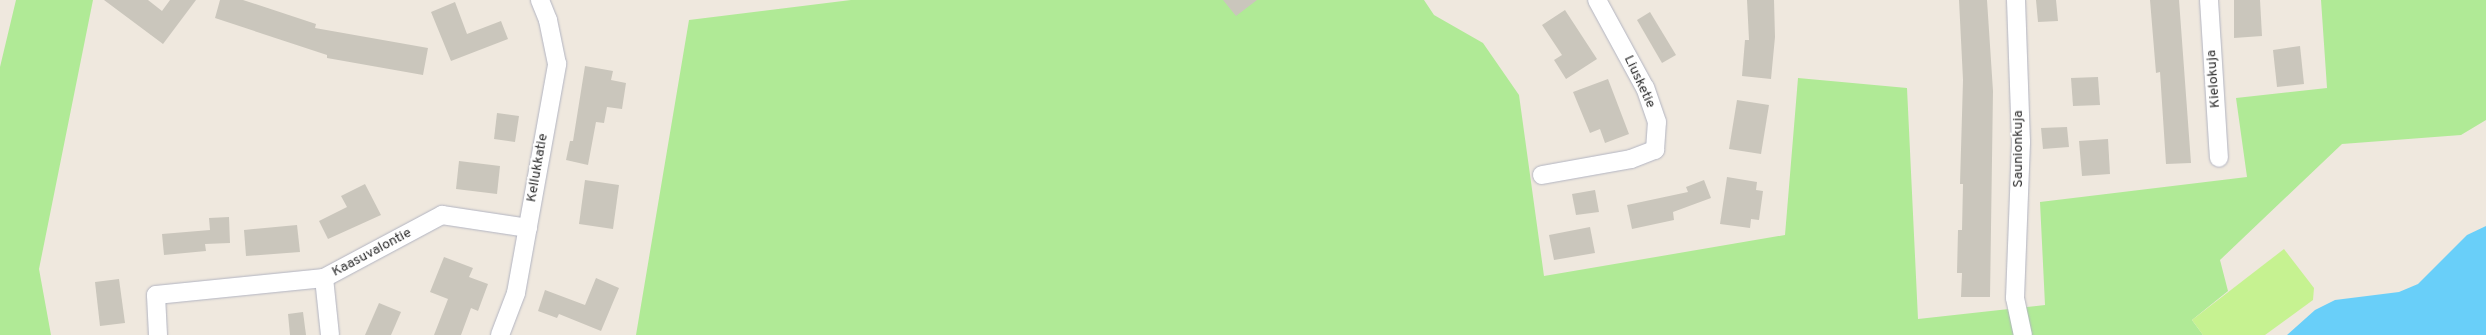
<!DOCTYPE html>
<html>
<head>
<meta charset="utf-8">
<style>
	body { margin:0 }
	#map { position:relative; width:2486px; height:335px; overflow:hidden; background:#efe8de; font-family:Overpass,sans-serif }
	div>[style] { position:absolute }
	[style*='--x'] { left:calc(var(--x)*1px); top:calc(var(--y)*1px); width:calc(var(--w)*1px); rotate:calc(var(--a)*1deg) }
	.green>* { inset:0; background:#b0ea96 }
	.pitch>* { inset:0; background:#c6f291 }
	.water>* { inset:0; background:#69cff9 }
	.building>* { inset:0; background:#cac6bc }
	.roads { filter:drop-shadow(0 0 1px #b2b4c1) drop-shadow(0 0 1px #b2b4c1) }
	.street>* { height:18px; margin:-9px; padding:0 9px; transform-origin:9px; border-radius:9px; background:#fff }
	span { translate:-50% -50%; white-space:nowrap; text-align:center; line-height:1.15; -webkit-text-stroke:3.5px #fff; paint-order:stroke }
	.street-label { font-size:14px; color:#2c2c2c }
</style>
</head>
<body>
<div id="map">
	<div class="green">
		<div style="clip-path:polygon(16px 0,93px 0,39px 269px,51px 335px,0 335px,0 67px)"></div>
		<div style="clip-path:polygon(851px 0,1424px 0,1434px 15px,1483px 43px,1519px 95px,1544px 276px,1785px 235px,1798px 78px,1907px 88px,1918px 319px,2045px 305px,2040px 202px,2247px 177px,2236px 98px,2327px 88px,2321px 0,2486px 0,2486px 120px,2461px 135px,2342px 144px,2220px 260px,2228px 291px,2192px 320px,2203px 335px,636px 335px,689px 20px)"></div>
	</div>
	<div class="pitch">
		<div style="clip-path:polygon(2284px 249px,2314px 288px,2313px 300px,2265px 335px,2203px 335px,2192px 320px)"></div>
	</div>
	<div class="water">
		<div style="clip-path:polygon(2486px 226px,2486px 335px,2287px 335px,2315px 310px,2335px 300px,2399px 292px,2418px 284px,2467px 235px)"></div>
	</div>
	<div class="building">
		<div style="clip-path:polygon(104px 0,148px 0,162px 11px,170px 0,196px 0,163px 44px)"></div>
		<div style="clip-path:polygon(220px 0,243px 0,316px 24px,315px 28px,428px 48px,423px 75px,327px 58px,327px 55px,215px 18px)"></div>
		<div style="clip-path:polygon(1223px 0,1257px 0,1236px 16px)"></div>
		<div style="clip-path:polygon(1747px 0,1774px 0,1775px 37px,1771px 79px,1742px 76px,1745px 40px,1749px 40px)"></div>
		<div style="clip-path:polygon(1959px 0,1987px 0,1993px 91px,1990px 297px,1961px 297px,1962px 273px,1957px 273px,1958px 230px,1962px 230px,1963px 184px,1960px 184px,1963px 80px)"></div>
		<div style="clip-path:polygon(2036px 0,2056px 0,2058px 21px,2038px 22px)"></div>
		<div style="clip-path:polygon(2150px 0,2179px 0,2191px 163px,2166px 164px,2160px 72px,2156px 73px)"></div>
		<div style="clip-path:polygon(2234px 0,2260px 0,2262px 36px,2234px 38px)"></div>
		<div style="clip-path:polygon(455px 2px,467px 34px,501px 21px,508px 39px,451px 61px,431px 12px)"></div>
		<div style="clip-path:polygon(1565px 10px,1597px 59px,1566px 79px,1554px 60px,1562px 55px,1542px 25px)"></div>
		<div style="clip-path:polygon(1650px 12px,1676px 55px,1662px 63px,1637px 20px)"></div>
		<div style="clip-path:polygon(2300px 46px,2304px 84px,2277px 87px,2273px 50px)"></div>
		<div style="clip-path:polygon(585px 66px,613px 71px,611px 80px,626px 83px,622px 109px,607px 107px,604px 123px,596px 122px,588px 165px,566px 160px,570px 141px,573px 141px)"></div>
		<div style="clip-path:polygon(2098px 77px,2100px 105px,2073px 106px,2071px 78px)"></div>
		<div style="clip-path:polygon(1608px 79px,1629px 134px,1605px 143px,1600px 129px,1590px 133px,1573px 92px)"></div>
		<div style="clip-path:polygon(1737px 100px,1769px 105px,1761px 154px,1729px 149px)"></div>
		<div style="clip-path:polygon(497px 113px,519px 116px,515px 142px,494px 139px)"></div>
		<div style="clip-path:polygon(2067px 127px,2069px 147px,2043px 149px,2041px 128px)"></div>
		<div style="clip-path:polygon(2108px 139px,2110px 174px,2082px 176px,2079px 141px)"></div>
		<div style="clip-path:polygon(459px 161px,500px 166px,497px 194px,456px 189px)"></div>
		<div style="clip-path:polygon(1727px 177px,1757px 182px,1756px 190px,1763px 191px,1759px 220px,1751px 219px,1750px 228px,1720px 224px)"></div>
		<div style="clip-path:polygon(585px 180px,619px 185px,613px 229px,579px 224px)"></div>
		<div style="clip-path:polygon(1704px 180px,1711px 198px,1673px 212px,1674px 220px,1632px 229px,1627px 205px,1688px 192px,1686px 187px)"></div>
		<div style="clip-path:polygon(365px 184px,381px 215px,328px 239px,319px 221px,347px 207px,341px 196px)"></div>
		<div style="clip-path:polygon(1595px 190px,1599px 212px,1576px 215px,1572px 194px)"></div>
		<div style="clip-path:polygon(229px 217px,230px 243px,205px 244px,206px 251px,164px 255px,162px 234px,210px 230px,209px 218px)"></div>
		<div style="clip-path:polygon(297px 225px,300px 252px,246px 256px,244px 230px)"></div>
		<div style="clip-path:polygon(1590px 227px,1595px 253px,1554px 260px,1549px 235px)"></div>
		<div style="clip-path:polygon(444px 257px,473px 268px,469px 277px,488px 284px,478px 311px,471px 308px,461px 335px,434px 335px,448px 299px,430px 292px)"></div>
		<div style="clip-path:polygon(596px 278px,619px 288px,601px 331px,559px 314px,557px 318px,538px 311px,545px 290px,585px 305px)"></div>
		<div style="clip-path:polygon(119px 279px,125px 323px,100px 326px,95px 282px)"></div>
		<div style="clip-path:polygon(379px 303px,401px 312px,391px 335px,365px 335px)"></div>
		<div style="clip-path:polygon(303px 312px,306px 335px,290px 335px,288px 314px)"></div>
	</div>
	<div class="roads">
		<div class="street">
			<div style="--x:2016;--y:0;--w:142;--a:88"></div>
			<div style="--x:2021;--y:142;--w:156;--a:92.2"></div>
			<div style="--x:2015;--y:298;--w:38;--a:78"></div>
			<div style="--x:2209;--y:0;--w:158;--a:86.4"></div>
			<div style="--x:1542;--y:175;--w:90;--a:-10.2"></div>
			<div style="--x:1631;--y:159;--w:26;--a:-21"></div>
			<div style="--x:1655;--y:150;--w:28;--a:-86"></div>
			<div style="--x:1657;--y:122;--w:36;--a:-109"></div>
			<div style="--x:1645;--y:88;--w:100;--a:-118.6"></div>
			<div style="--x:324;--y:278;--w:57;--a:84"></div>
			<div style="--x:158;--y:335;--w:40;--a:-92.9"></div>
			<div style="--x:156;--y:295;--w:169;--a:-5.8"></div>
			<div style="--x:324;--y:278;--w:134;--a:-28.1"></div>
			<div style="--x:442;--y:215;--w:87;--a:8.6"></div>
			<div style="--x:500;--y:335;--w:45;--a:-69.1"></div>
			<div style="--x:516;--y:293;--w:233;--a:-79.8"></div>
			<div style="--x:557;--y:64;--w:45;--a:-101.6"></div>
			<div style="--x:548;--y:20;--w:22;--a:-112"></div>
		</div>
	</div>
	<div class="street-label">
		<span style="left:2214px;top:79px;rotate:-94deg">Kielokuja</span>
		<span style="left:1639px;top:82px;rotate:65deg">Liusketie</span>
		<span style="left:2019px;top:149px;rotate:-90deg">Saunionkuja</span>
		<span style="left:538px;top:168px;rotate:-80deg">Kellukkatie</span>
		<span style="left:372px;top:253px;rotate:-28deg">Kaasuvalontie</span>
	</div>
</div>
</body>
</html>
